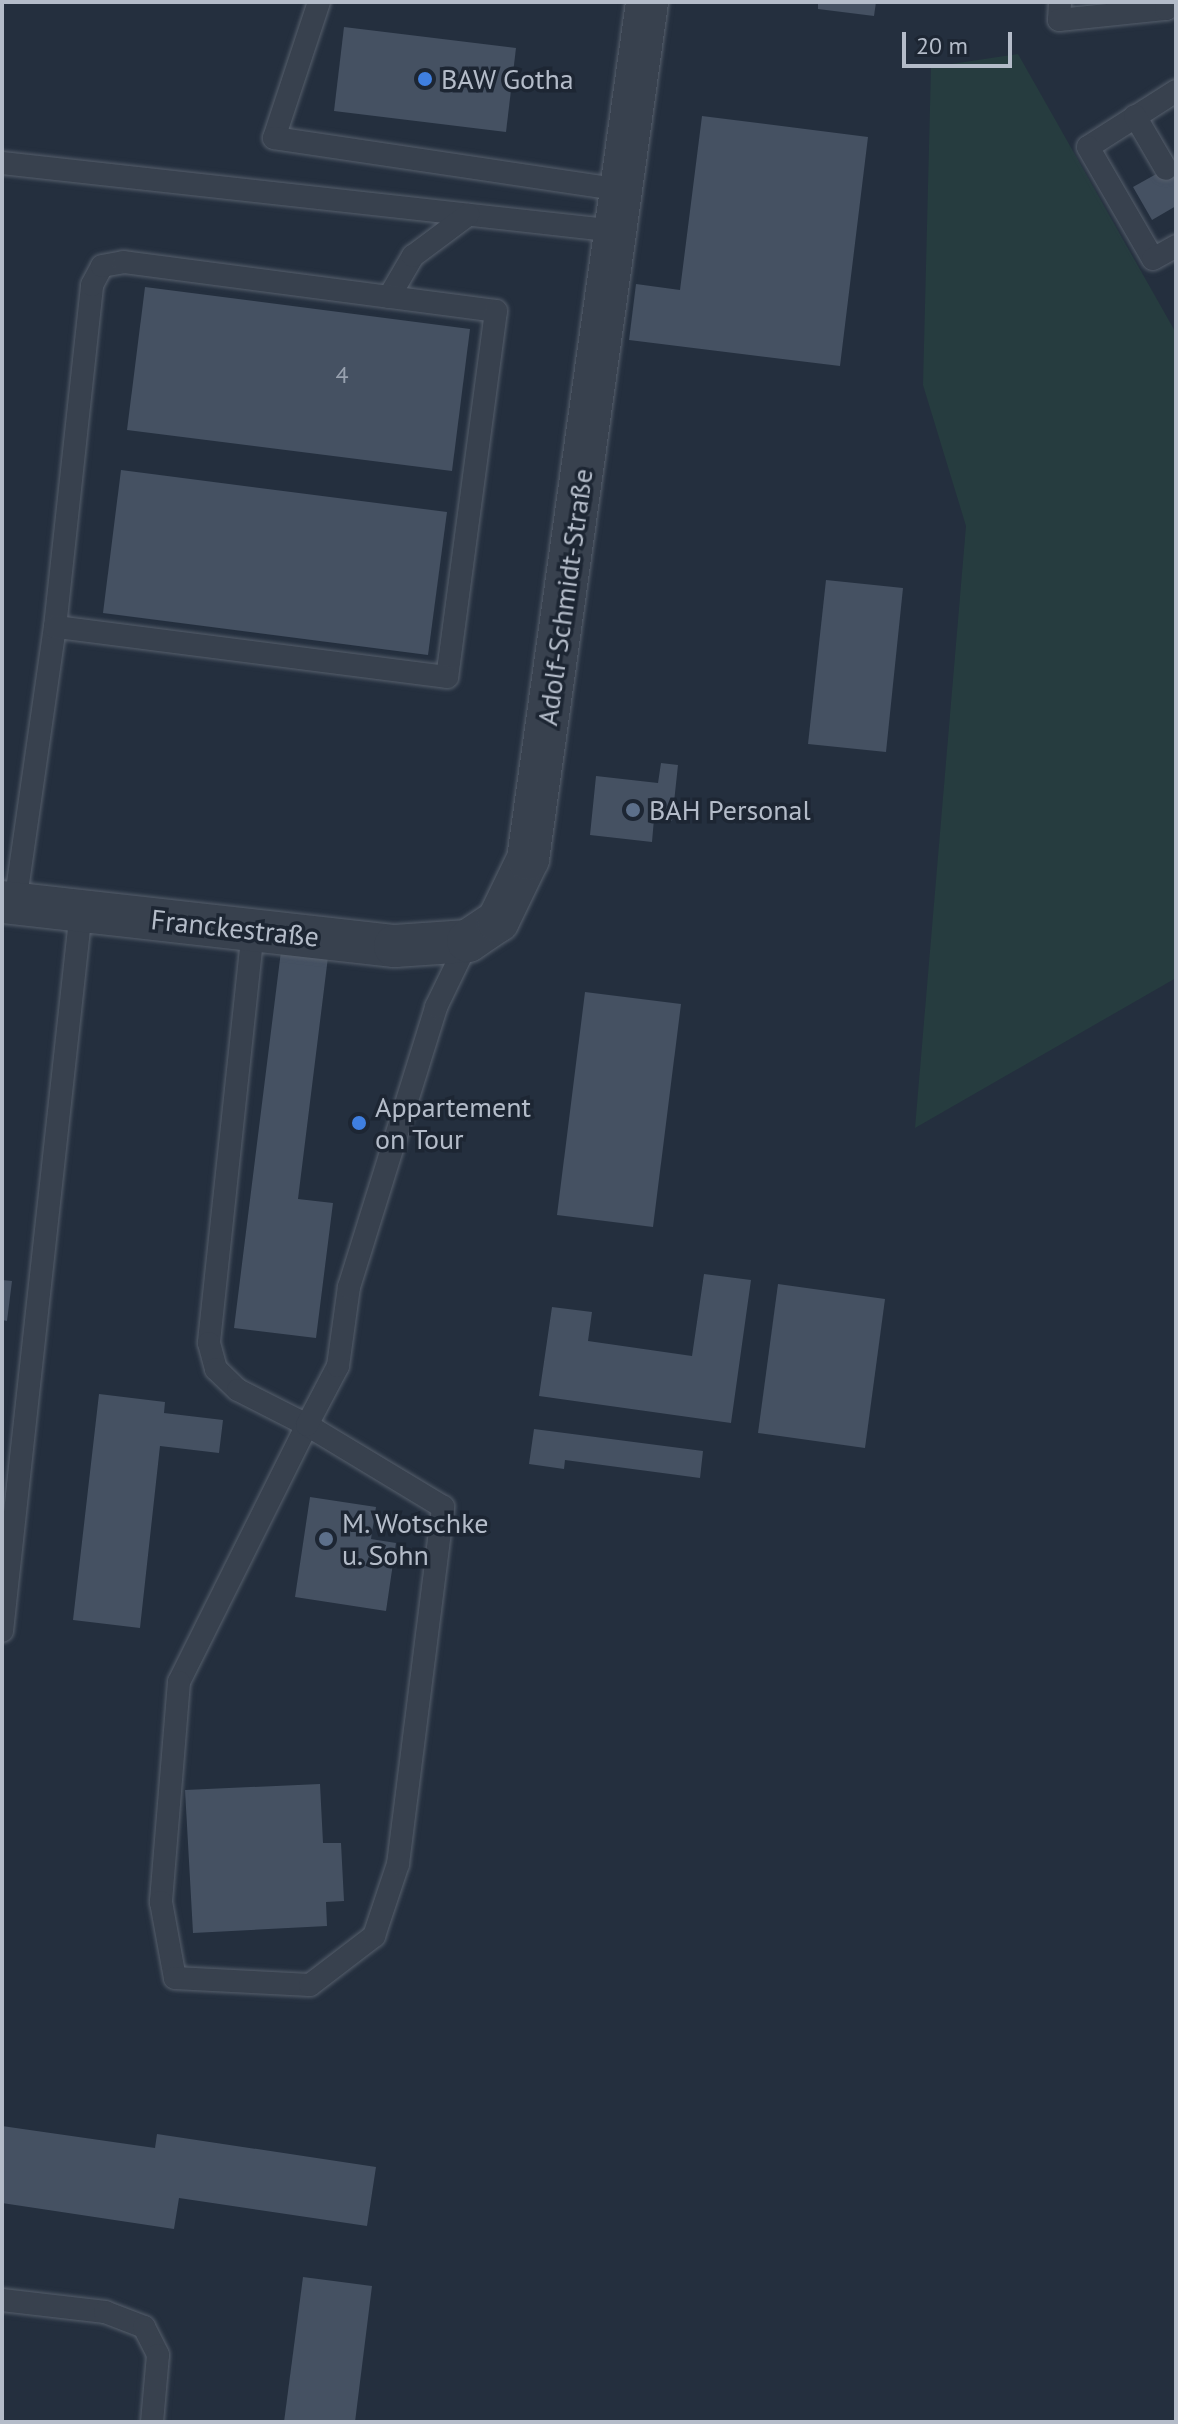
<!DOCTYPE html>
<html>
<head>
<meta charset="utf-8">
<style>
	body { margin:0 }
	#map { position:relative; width:1178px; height:2424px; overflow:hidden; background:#242f3e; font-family:"PT Sans",sans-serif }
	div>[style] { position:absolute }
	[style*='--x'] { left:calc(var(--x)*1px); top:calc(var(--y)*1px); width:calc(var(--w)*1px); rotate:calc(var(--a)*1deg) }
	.green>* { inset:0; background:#263c3f }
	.building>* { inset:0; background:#455162 }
	.roads { filter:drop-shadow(0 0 2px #565f6c) drop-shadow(0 0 2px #565f6c) }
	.service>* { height:22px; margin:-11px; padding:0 11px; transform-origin:11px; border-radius:11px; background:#38414e }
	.minor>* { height:42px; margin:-21px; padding:0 21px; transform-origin:21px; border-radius:21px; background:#38414e }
	.dots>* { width:22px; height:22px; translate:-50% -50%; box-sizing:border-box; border:4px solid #1d2633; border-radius:50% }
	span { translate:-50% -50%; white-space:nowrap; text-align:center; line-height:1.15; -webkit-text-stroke:7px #1d2633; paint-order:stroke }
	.number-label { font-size:24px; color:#98a1af }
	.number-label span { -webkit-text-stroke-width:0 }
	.poi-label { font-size:28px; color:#b4bcc9 }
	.left { translate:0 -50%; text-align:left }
	.street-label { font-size:28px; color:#b4bcc9 }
	.frame { position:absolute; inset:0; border:4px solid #b4bcc9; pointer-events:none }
	.scale { position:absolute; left:902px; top:32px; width:110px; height:36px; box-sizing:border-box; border:4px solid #b4bcc9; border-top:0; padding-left:10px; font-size:24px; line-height:28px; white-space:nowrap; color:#b4bcc9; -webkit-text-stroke:6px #1d2633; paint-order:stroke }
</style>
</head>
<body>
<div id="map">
	<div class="green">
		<div style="clip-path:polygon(1018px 54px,1176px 333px,1176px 978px,915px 1128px,966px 526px,923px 385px,931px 67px)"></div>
	</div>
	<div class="building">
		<div style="clip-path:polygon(818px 2px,876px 2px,874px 16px,818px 9px)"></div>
		<div style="clip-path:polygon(344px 27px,516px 48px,506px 132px,334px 111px)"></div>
		<div style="clip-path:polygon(702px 116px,868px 137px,840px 366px,629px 340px,636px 284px,680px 290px)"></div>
		<div style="clip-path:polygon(1176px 163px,1176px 206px,1152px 220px,1133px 187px)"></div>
		<div style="clip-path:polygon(145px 287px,470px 329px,452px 471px,127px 430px)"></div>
		<div style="clip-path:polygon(121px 470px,447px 512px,428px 655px,103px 613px)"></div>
		<div style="clip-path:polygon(826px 580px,903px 588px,886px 752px,808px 744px)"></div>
		<div style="clip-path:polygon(661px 763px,678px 765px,672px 821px,654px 819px,652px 842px,590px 835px,596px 776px,658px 783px)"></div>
		<div style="clip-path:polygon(281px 951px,328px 957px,298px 1199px,333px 1203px,316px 1338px,234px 1328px)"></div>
		<div style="clip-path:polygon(585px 992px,681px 1004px,653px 1227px,557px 1215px)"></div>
		<div style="clip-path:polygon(704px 1274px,751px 1280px,731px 1423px,539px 1396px,552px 1307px,592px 1312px,588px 1341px,692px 1356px)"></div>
		<div style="clip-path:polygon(2px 1280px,12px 1281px,7px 1321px,2px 1320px)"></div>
		<div style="clip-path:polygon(778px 1284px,885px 1299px,865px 1448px,758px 1433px)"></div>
		<div style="clip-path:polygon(99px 1394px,165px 1402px,164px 1413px,223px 1420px,219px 1453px,160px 1446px,140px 1628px,73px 1620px)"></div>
		<div style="clip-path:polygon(534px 1429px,703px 1451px,700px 1478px,565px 1460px,564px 1469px,529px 1464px)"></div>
		<div style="clip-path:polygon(310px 1497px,376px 1507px,371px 1539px,396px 1543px,386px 1611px,295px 1597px)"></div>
		<div style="clip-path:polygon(320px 1784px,323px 1843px,341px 1843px,344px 1901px,326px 1902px,327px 1926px,193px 1933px,185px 1790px)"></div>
		<div style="clip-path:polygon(2px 2126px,155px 2148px,157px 2134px,376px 2167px,367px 2226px,179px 2198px,174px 2229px,2px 2203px)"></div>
		<div style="clip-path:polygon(303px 2277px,372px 2286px,355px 2422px,284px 2422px)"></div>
	</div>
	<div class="roads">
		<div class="service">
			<div style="--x:319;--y:2;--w:143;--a:108.3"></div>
			<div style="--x:274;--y:138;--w:351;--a:8.5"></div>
			<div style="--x:1060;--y:2;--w:18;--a:93"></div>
			<div style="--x:1059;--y:20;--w:108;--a:-5.9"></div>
			<div style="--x:1166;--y:9;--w:12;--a:-31"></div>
			<div style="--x:1176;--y:91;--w:104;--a:147.5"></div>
			<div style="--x:1088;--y:147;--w:129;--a:59.9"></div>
			<div style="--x:1153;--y:259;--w:26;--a:-29"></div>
			<div style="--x:1135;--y:116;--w:61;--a:59.7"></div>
			<div style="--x:2;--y:163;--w:618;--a:6.32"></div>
			<div style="--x:389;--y:297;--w:48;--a:-59.7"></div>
			<div style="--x:413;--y:256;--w:69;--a:-36.7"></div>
			<div style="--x:15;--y:904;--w:280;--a:-81.8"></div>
			<div style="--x:55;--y:627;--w:344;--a:-83.8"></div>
			<div style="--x:92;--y:285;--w:21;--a:-62"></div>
			<div style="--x:102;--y:266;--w:22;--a:-10"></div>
			<div style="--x:124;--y:262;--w:375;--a:7.5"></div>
			<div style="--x:496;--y:311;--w:369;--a:97.6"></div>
			<div style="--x:447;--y:677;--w:395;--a:-172.7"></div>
			<div style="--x:253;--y:930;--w:415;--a:96.1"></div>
			<div style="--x:209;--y:1343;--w:27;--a:75"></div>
			<div style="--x:216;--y:1369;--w:30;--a:44"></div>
			<div style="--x:238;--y:1390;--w:77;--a:26.9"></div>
			<div style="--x:307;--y:1425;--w:287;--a:116.5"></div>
			<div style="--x:179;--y:1682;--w:221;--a:94.7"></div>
			<div style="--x:161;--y:1902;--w:77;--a:79.6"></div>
			<div style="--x:175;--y:1978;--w:135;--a:3"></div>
			<div style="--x:310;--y:1985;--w:81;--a:-37.4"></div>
			<div style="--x:374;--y:1936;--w:76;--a:-71.6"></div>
			<div style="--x:398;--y:1864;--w:360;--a:-82.8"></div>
			<div style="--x:443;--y:1507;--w:159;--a:-148.9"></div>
			<div style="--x:307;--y:1425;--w:67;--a:-62.3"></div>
			<div style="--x:338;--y:1366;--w:80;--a:-82.1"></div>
			<div style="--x:349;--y:1287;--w:293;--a:-72.7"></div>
			<div style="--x:436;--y:1007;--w:73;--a:-64.1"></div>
			<div style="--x:2;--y:1631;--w:724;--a:-83.74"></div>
			<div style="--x:2;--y:2300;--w:104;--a:6.6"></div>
			<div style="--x:105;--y:2312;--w:42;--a:21"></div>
			<div style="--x:144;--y:2327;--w:31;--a:63"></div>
			<div style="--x:158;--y:2355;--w:67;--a:95.1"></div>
		</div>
		<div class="minor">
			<div style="--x:2;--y:902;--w:395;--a:6.4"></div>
			<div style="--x:395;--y:946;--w:73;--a:-3.9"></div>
			<div style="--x:468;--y:941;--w:36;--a:-34"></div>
			<div style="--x:498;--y:921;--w:69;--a:-64.2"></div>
			<div style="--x:528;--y:859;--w:865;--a:-82.09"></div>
		</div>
	</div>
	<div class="dots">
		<div style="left:425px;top:79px;background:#3f7fe0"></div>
		<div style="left:633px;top:810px;background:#5c6f8a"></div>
		<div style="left:359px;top:1123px;background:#3f7fe0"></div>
		<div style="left:326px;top:1539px;background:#5c6f8a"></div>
	</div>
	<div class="number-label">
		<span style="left:342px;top:375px">4</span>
	</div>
	<div class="poi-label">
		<span class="left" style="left:441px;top:79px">BAW Gotha</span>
		<span class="left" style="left:649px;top:810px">BAH Personal</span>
		<span class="left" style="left:375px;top:1123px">Appartement<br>on Tour</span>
		<span class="left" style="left:342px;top:1539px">M. Wotschke<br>u. Sohn</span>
	</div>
	<div class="street-label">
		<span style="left:565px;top:597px;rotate:-82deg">Adolf-Schmidt-Straße</span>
		<span style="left:235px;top:928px;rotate:6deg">Franckestraße</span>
	</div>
	<div class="frame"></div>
	<div class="scale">20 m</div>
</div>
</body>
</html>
